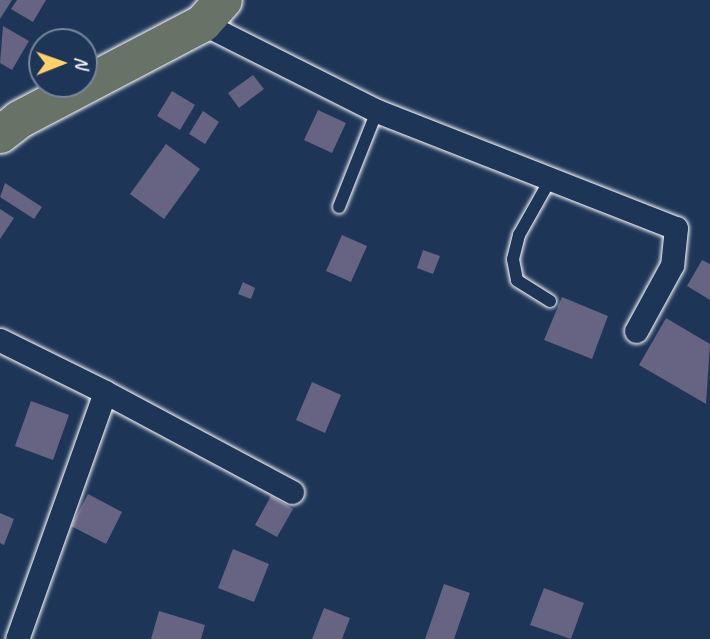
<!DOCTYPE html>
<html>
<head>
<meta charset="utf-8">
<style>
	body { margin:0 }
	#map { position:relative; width:710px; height:639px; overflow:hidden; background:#1d3557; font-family:Caveat,sans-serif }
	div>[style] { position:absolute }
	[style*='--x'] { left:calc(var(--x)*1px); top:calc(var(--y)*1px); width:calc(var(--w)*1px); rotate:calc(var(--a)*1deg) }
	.building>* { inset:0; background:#666383 }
	.roads { filter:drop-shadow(0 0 2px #fff) drop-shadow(0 0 2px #fff) }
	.service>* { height:12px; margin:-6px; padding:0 6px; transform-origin:6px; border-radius:6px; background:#1d3557 }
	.minor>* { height:23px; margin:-11.5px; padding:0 11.5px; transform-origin:11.5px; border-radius:11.5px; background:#1d3557 }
	.primary>* { height:37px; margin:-18.5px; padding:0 18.5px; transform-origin:18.5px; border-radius:18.5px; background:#687266 }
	span { translate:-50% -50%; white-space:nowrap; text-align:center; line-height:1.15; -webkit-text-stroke:5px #1d3557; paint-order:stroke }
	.north { position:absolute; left:28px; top:28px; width:70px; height:70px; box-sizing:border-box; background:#1d3557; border:2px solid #77869a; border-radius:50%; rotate:89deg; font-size:19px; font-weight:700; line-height:28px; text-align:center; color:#fff }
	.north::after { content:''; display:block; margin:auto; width:24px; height:32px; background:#ffd166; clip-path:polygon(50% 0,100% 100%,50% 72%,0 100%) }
</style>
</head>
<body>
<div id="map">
	<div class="building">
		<div style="clip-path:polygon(0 0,12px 0,0 19px)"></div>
		<div style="clip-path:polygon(17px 0,46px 0,33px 22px,11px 9px)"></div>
		<div style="clip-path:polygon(3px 26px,29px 41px,12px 70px,0 63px)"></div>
		<div style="clip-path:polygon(253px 75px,264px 89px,239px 108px,228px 93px)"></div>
		<div style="clip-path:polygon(172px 91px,195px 105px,180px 130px,157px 116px)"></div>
		<div style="clip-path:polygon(318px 110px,346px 123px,332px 153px,304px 140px)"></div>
		<div style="clip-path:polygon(203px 111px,219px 122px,205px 144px,189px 134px)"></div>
		<div style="clip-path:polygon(166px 144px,200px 169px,164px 219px,130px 194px)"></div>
		<div style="clip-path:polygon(5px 183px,42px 207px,34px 219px,0 197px)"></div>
		<div style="clip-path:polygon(0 209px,14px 218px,0 239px)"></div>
		<div style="clip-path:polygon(342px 235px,367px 246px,351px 282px,326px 271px)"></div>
		<div style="clip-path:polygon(423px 250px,440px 256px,433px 274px,417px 268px)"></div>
		<div style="clip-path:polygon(702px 260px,710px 264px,710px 300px,687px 286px)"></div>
		<div style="clip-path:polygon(243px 282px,255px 288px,251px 299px,238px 294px)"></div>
		<div style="clip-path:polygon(562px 297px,608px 316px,592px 359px,544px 340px)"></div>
		<div style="clip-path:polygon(666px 318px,710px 344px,706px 404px,639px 365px)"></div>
		<div style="clip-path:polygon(312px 382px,341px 395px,325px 433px,296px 420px)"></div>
		<div style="clip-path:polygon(31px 401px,69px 415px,53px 460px,15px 446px)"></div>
		<div style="clip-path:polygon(88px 494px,122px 512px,106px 544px,71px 526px)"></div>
		<div style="clip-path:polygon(271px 496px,293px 509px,277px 537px,255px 525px)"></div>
		<div style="clip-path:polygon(0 513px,14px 519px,4px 545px,0 543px)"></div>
		<div style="clip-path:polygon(233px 549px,269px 564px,254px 602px,218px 588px)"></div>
		<div style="clip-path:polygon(444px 584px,470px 593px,454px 639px,425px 639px)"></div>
		<div style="clip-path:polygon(544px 588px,584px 603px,571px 639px,530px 625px)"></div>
		<div style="clip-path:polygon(324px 608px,350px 618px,342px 639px,312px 639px)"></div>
		<div style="clip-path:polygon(159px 611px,205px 625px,201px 639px,151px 639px)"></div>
	</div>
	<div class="roads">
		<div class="service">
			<div style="--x:339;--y:207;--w:103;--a:-68.4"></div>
			<div style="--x:550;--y:301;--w:39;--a:-148"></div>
			<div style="--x:517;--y:280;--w:21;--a:-101"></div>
			<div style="--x:513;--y:259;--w:25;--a:-76"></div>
			<div style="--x:519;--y:235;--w:63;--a:-60.6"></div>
		</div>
		<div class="minor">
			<div style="--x:202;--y:23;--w:196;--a:26.7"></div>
			<div style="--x:377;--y:111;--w:321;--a:21.4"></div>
			<div style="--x:676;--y:228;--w:37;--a:96"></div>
			<div style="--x:672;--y:265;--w:75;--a:118.6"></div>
			<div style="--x:0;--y:340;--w:117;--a:26.3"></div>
			<div style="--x:105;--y:392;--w:262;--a:109.6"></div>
			<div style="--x:105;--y:392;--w:212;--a:28.1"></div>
		</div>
		<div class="primary">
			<div style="--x:0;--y:134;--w:24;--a:-38"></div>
			<div style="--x:19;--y:119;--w:207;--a:-27.7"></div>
			<div style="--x:202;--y:23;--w:31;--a:-48"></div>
		</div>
	</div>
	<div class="north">N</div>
</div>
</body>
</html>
